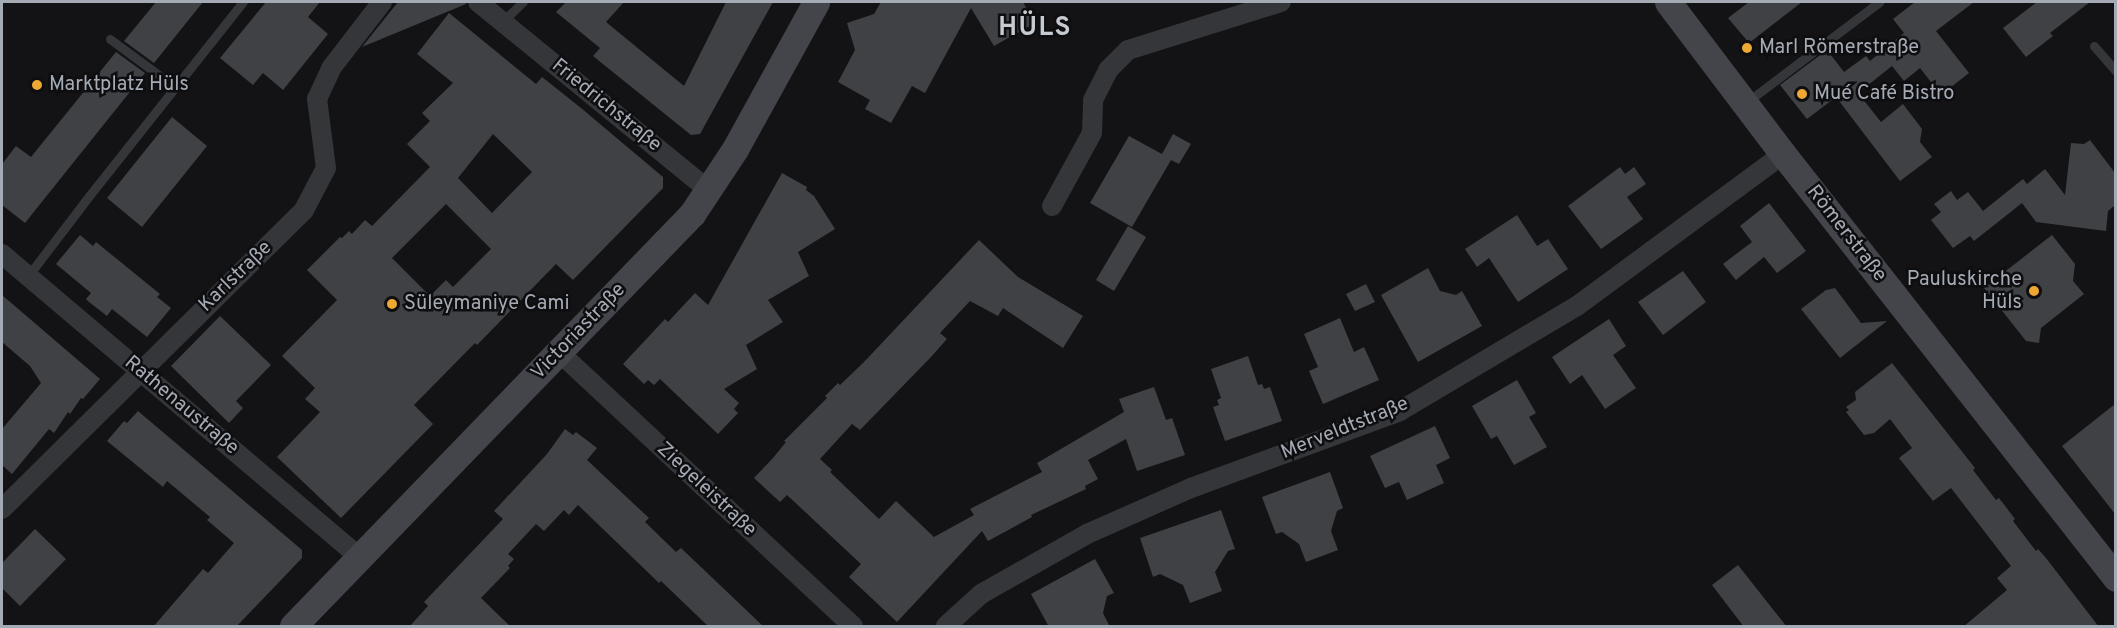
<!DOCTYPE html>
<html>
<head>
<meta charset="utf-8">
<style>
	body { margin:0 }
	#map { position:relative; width:2117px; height:628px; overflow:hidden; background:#131315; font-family:Overpass,sans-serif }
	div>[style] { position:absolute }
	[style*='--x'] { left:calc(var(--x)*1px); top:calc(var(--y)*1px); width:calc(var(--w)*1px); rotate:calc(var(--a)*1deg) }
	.building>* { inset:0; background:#3f4145 }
	.service>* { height:9px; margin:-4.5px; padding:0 4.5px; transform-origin:4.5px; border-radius:4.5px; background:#35363a }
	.minor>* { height:20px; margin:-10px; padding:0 10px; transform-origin:10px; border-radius:10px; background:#35363a }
	.secondary>* { height:27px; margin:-13.5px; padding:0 13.5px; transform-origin:13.5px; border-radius:13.5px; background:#43454a }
	.dots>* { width:16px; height:16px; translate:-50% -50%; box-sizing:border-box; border:3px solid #0e0e10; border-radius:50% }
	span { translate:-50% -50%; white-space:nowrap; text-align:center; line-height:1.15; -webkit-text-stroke:5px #0e0e10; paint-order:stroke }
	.poi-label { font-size:20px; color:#a5abb5 }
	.left { translate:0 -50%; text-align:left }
	.right { translate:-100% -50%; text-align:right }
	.street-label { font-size:20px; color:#a5abb5 }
	.district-label { font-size:26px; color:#c6cad1; font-weight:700; letter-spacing:1.5px }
	.frame { position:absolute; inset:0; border:3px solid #a5abb5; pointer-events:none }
</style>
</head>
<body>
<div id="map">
	<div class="building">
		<div style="clip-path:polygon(156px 2px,203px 2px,154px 63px,124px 41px)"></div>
		<div style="clip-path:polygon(266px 2px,320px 2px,308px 17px,328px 34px,283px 90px,263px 73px,253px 85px,220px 58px)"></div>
		<div style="clip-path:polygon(398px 2px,466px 2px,466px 4px,362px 47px)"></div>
		<div style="clip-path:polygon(566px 2px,624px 2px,606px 22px,684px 86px,726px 2px,773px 2px,700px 134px,691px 135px,593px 56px,600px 48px,556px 12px)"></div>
		<div style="clip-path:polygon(881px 2px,1023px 2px,1035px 23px,994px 46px,971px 8px,925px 93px,912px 86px,891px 123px,865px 109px,870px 100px,838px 82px,855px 50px,847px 23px,874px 14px)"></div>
		<div style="clip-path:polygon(1749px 2px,1802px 2px,1749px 43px,1728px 18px)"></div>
		<div style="clip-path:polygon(1915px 2px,1974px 2px,1936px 31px,1969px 73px,1941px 95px,1920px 68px,1904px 81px,1892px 66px,1858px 93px,1881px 122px,1903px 104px,1922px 129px,1920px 142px,1932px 157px,1900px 181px,1836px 97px,1807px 119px,1780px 85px,1827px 50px,1844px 72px,1866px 56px,1870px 61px,1904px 33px,1893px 19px)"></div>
		<div style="clip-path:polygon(2037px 2px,2090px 2px,2050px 33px,2053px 36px,2026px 57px,2003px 28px)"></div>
		<div style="clip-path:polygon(evenodd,449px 13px,536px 84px,542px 77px,581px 108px,663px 177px,663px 188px,573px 280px,556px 264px,477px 345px,475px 343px,414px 405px,433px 424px,341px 518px,277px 457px,320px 412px,305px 399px,315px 388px,282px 356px,337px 300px,307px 270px,340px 237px,342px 238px,349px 231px,352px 234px,365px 220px,372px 226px,430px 167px,407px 144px,430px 121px,422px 113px,453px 83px,417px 54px,449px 13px,493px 134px,532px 172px,492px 213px,458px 178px,493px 134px,449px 13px,446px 204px,491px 249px,453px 287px,446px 280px,430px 296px,392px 258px,446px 204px)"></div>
		<div style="clip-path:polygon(116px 52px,145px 73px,25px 223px,2px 205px,2px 164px,16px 146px,31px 157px)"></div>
		<div style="clip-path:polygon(172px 117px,207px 146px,142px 227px,107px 198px)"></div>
		<div style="clip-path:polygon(1173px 134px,1191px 144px,1179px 164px,1171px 160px,1132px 227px,1090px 203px,1129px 136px,1162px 154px)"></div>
		<div style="clip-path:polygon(2090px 140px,2115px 173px,2115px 205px,2108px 211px,2106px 231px,2036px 222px,2022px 203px,1974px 241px,1970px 236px,1953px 248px,1931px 220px,1941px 212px,1934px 204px,1951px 191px,1957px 200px,1968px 192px,1983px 211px,2023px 179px,2027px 184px,2045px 169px,2065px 195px,2071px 143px,2084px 144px)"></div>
		<div style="clip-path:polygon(1620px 167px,1625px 174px,1634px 167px,1646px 184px,1627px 197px,1643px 219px,1601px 249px,1568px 206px)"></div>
		<div style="clip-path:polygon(782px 173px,807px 187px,806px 190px,814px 196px,835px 229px,798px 252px,809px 276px,768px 300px,783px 322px,746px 345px,757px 369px,724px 389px,739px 403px,734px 409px,738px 413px,718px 434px,660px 379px,654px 385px,648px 380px,644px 384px,623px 364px,665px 319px,668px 322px,695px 293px,708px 305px)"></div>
		<div style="clip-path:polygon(1769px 203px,1806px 251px,1777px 273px,1764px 257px,1736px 280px,1723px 264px,1752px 242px,1740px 226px)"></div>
		<div style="clip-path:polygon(1517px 215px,1537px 246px,1548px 239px,1568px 269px,1518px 302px,1489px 258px,1477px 267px,1465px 249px)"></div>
		<div style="clip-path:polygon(1128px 226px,1146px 237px,1114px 291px,1096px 280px)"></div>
		<div style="clip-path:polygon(80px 235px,93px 246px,96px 242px,160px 294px,157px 297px,171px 308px,147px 337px,112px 309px,107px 316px,89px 302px,86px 299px,91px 293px,56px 264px)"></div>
		<div style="clip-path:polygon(2052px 235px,2075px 264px,2073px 281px,2084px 294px,2041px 328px,2039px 343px,2026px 341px,1984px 288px)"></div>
		<div style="clip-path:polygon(979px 240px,1018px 277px,1083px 316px,1063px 348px,1003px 308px,998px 316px,970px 301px,940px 333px,947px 339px,930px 358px,860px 430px,852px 424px,820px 459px,832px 470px,830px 472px,879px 519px,896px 501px,934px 537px,974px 515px,970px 509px,1042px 472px,1037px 463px,1124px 412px,1119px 399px,1154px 387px,1166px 420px,1172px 418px,1185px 455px,1137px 471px,1126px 439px,1088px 460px,1098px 479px,1085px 486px,1086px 489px,1031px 515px,1032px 517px,988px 541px,982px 531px,897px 622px,849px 577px,861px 564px,787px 495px,780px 502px,754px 478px,773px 458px,786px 442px,784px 441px,827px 398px,825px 396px,838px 383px,840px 385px,864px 362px)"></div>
		<div style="clip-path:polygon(1428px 268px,1440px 291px,1456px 295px,1462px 291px,1482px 326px,1418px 362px,1381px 295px)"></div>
		<div style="clip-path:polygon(1683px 271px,1706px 302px,1663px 335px,1638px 302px)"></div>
		<div style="clip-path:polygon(1366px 284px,1375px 302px,1355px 311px,1346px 294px)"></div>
		<div style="clip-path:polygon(1835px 288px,1861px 323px,1887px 321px,1840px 358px,1801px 309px,1826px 290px)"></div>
		<div style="clip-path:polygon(2px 295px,100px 379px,83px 399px,81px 398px,70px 414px,68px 412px,54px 433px,49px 429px,12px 474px,2px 465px,2px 429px,41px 383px,30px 366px,2px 342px)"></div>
		<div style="clip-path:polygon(220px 316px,271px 365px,236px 401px,243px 408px,229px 423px,171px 366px)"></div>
		<div style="clip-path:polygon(1340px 318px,1354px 352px,1364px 347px,1379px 380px,1323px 404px,1309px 371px,1318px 367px,1304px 334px)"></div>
		<div style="clip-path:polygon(1609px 319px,1626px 346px,1613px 355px,1636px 388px,1605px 409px,1582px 375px,1570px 384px,1552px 357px)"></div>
		<div style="clip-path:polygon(1248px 356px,1258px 385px,1262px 384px,1264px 389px,1270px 387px,1282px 421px,1225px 441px,1213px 407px,1219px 405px,1217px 400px,1221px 398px,1211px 369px)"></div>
		<div style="clip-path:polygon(1892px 363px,1975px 468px,1973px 470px,1996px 500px,1999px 498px,2015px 519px,2013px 521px,2036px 551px,2038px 549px,2046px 558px,2099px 627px,1963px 627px,2007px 590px,1997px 578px,2011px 566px,1951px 488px,1933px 501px,1899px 458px,1912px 448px,1890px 419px,1874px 433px,1864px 435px,1846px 412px,1849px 410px,1846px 407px,1856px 400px,1855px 392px)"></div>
		<div style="clip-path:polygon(1517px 380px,1536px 413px,1529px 417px,1547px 447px,1514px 465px,1497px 436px,1491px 439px,1472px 406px)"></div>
		<div style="clip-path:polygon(2115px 404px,2115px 514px,2062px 446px)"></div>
		<div style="clip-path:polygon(138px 411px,302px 550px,302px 558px,236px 627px,153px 627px,203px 569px,208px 573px,234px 543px,207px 520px,210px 517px,167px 481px,163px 487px,107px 441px,124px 421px,127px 423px)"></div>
		<div style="clip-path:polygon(1435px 426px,1450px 458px,1436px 465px,1444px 483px,1407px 500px,1399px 482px,1385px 488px,1370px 456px)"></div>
		<div style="clip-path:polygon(565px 429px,573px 435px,576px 432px,597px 448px,587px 460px,649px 518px,645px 522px,676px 552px,681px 548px,764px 627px,709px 627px,661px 581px,659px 583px,578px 505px,569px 515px,564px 510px,544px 531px,536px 524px,508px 554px,514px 559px,508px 566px,510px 568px,481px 598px,511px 627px,409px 627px,428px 606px,424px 602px,503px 519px,494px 511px,547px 454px)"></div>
		<div style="clip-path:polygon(1330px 472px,1343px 508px,1337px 511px,1331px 531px,1338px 550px,1306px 562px,1299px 544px,1282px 532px,1276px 534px,1262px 497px)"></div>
		<div style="clip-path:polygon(1221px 510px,1235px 549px,1228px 551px,1215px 572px,1222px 591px,1190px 603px,1183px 585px,1160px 574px,1153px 577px,1140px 538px)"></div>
		<div style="clip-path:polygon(35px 529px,66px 559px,20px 606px,2px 588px,2px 563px)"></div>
		<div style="clip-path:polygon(1095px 559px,1114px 593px,1107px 596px,1103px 613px,1110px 627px,1049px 627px,1031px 594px)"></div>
		<div style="clip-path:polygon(1738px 565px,1787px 627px,1744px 627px,1712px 585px)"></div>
	</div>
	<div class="service">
		<div style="--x:502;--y:22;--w:29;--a:-44"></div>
		<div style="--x:110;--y:39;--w:81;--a:36.4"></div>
		<div style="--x:2094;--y:46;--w:33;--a:49"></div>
		<div style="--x:1747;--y:102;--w:166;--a:-37.1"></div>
		<div style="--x:28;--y:276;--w:101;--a:-52.7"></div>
		<div style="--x:89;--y:196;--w:248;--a:-51.6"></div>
	</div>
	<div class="minor">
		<div style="--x:478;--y:2;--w:299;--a:39.2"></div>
		<div style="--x:1052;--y:206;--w:83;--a:-61.3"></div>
		<div style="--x:1092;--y:133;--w:33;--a:-88"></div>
		<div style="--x:1093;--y:100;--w:34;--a:-63"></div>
		<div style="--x:1108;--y:70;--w:28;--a:-45"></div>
		<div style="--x:1128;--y:50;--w:160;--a:-17.4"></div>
		<div style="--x:2;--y:254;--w:470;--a:40.3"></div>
		<div style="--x:559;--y:352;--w:402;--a:43"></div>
		<div style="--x:2;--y:509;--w:425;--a:-44.7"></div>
		<div style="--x:304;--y:210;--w:47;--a:-62.4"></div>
		<div style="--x:326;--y:168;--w:70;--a:-97.4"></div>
		<div style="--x:317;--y:99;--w:35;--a:-65"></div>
		<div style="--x:332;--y:67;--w:82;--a:-52.4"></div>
		<div style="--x:946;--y:626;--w:47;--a:-42.4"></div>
		<div style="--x:981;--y:594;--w:122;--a:-29.5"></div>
		<div style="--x:1087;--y:534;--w:114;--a:-23.9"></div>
		<div style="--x:1191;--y:488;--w:223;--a:-20.2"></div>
		<div style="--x:1400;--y:411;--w:206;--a:-30.7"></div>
		<div style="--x:1577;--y:306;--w:256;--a:-36.4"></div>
	</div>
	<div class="secondary">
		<div style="--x:1668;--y:2;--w:191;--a:52.9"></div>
		<div style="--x:1783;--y:154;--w:539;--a:51.85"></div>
		<div style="--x:293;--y:626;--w:574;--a:-45.92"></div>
		<div style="--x:692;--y:214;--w:78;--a:-56.5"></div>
		<div style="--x:735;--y:149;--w:168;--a:-61.1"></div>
	</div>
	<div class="dots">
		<div style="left:1747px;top:48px;background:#eda834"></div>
		<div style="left:37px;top:85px;background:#eda834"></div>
		<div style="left:1802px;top:94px;background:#eda834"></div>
		<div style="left:2034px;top:291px;background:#eda834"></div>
		<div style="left:392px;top:304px;background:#eda834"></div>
	</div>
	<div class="poi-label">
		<span class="left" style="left:1759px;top:48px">Marl Römerstraße</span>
		<span class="left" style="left:49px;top:85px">Marktplatz Hüls</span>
		<span class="left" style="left:1814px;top:94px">Mué Café Bistro</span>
		<span class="right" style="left:2022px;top:292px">Pauluskirche<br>Hüls</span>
		<span class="left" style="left:404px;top:304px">Süleymaniye Cami</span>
	</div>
	<div class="street-label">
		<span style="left:606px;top:106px;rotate:39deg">Friedrichstraße</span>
		<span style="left:1846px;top:234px;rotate:52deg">Römerstraße</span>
		<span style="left:236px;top:277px;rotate:-44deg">Karlstraße</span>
		<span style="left:579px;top:332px;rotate:-46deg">Victoriastraße</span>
		<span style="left:181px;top:406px;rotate:40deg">Rathenaustraße</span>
		<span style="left:1345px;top:429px;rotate:-22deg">Merveldtstraße</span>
		<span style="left:706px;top:490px;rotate:43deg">Ziegeleistraße</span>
	</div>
	<div class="district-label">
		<span style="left:1035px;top:29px">HÜLS</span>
	</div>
	<div class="frame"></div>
</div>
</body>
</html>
